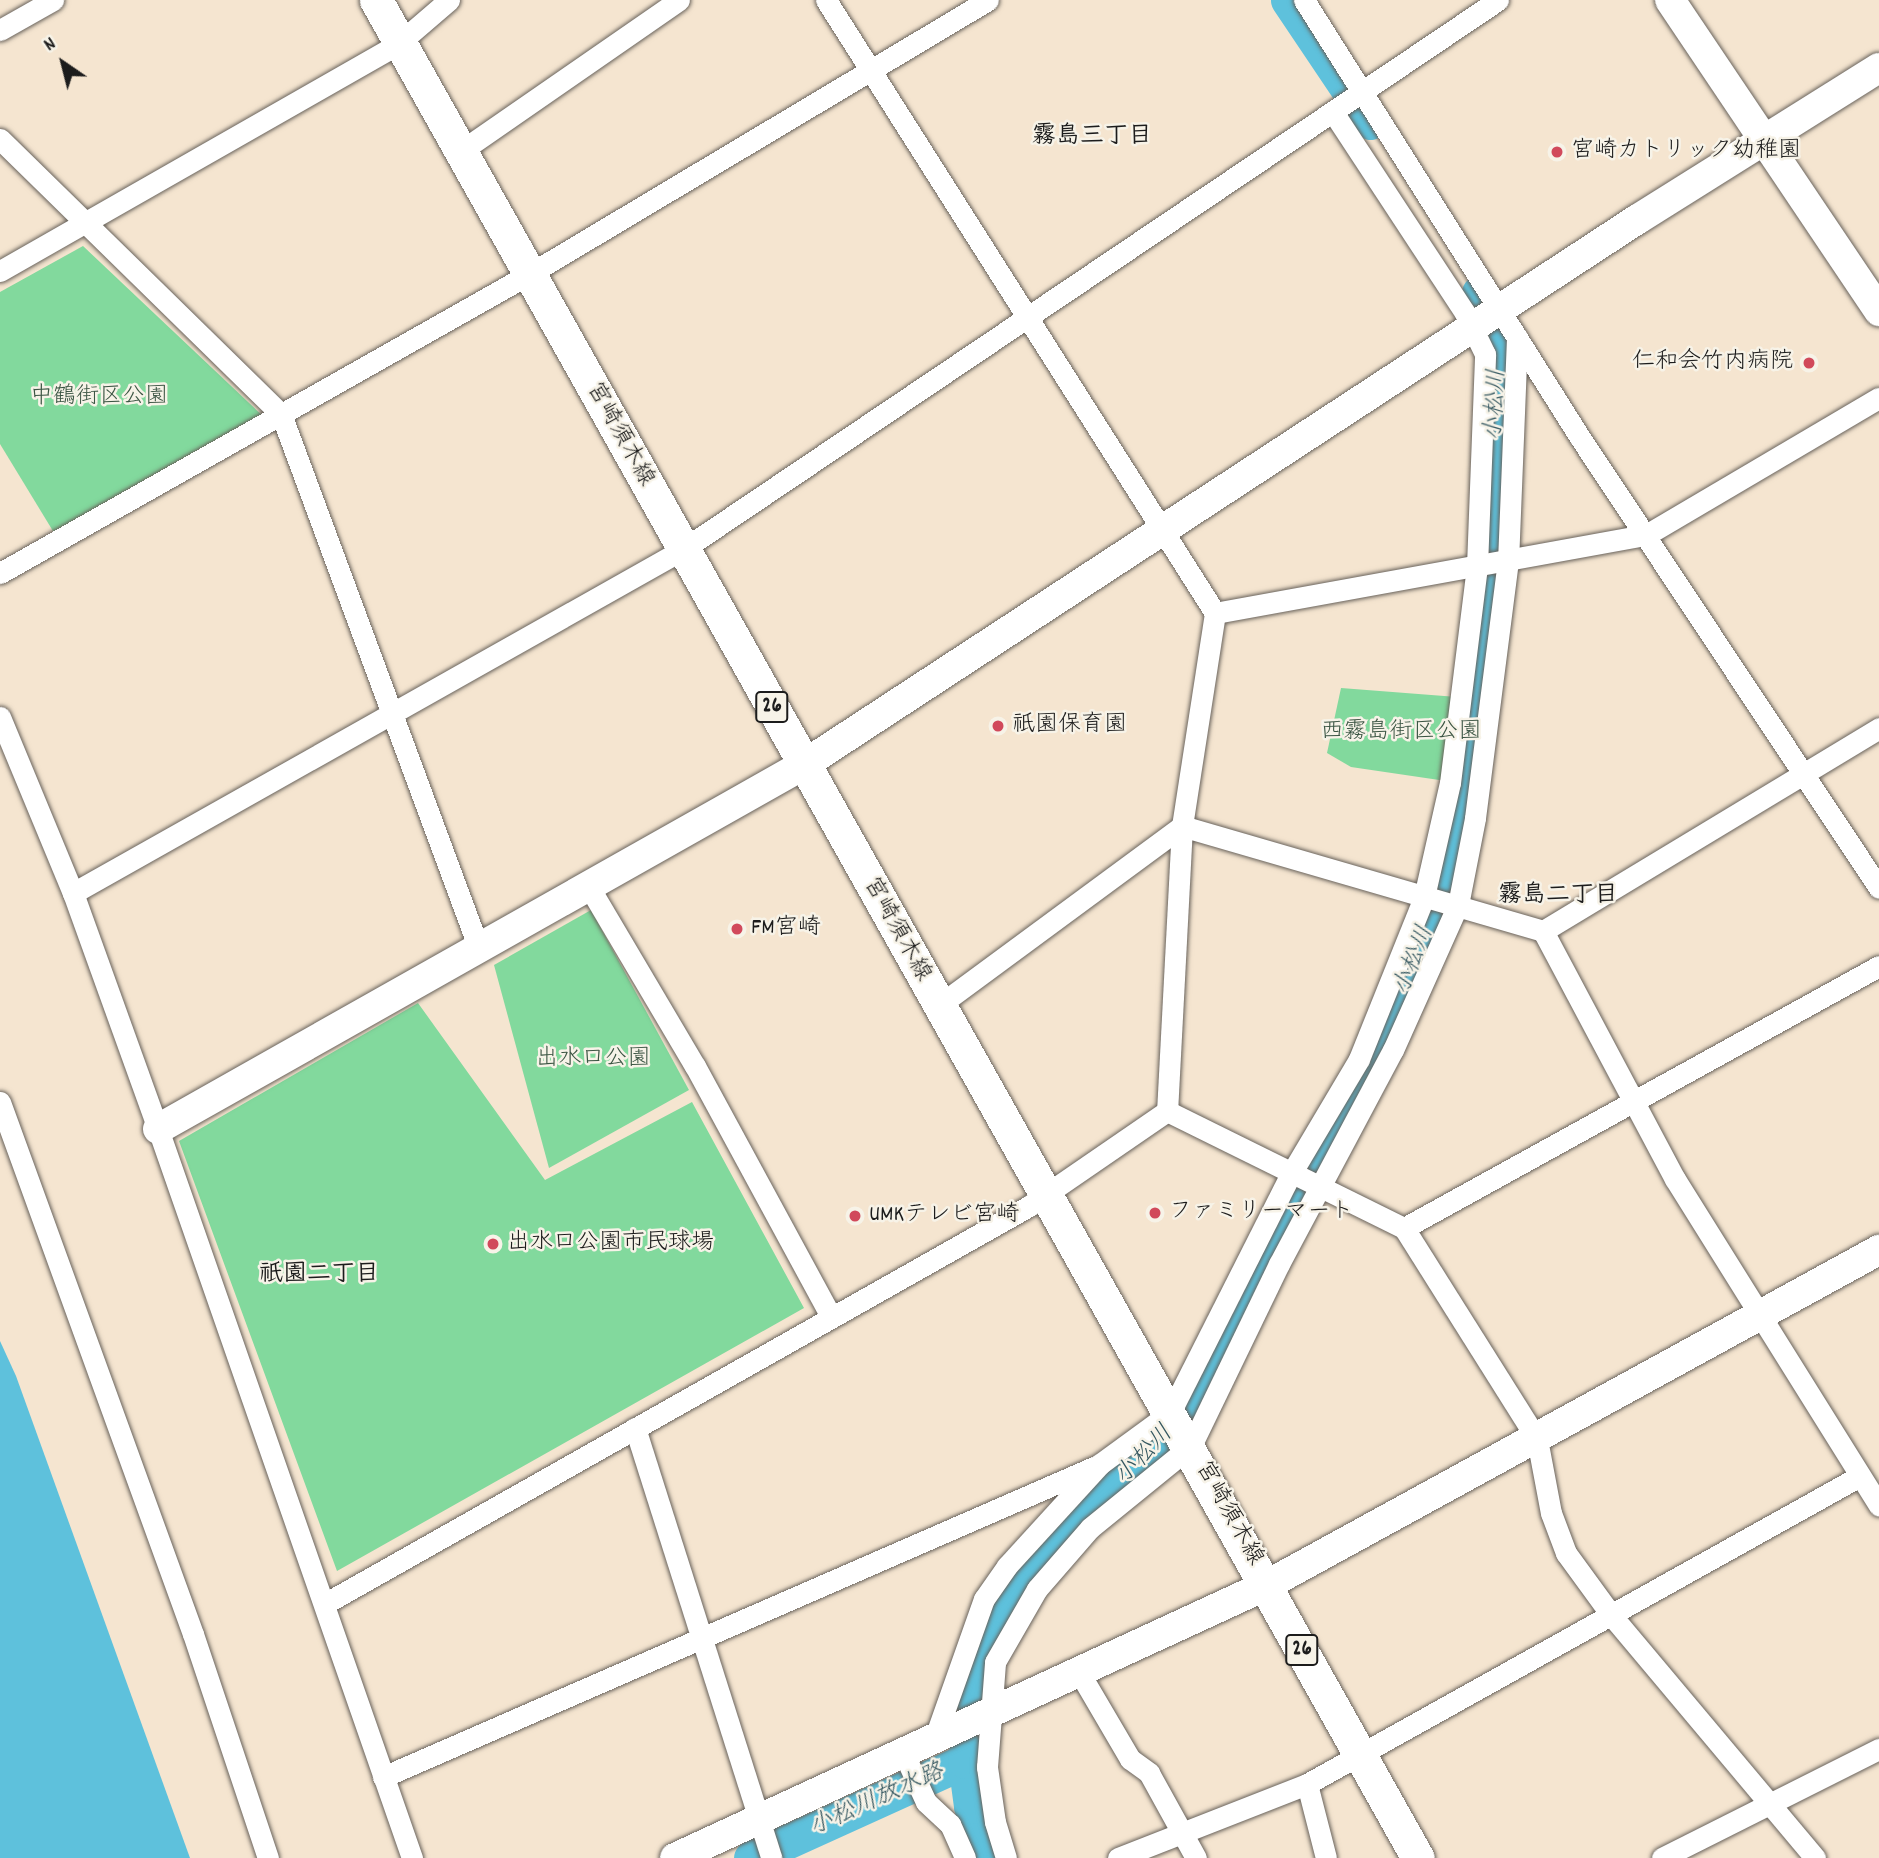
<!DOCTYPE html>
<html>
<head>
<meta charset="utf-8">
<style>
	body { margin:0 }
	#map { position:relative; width:1879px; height:1858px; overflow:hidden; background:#f5e5d0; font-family:Dekko,"Klee One",sans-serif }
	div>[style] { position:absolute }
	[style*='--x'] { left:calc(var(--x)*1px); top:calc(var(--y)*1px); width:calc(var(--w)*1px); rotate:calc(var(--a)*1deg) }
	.green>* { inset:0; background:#82d99d }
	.water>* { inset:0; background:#5ec1dc }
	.river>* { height:35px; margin:-17.5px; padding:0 17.5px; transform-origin:17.5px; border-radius:17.5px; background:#5ec1dc }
	.roads { filter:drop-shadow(0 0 2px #68625b) drop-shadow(0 0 2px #68625b) }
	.street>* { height:21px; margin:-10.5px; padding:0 10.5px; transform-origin:10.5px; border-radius:10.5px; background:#fff }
	.secondary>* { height:30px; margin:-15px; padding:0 15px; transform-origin:15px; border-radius:15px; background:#fff }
	.primary>* { height:33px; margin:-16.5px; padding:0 16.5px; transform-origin:16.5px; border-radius:16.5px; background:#fff }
	.dots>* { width:19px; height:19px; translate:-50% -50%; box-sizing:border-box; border:4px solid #f7f3e8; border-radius:50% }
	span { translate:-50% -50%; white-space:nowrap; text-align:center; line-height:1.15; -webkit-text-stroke:5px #f7f3e8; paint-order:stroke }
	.shield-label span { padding:2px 5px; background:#f7f3e8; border:2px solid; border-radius:5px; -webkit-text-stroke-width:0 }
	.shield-label { font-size:21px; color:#1c1c1c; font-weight:700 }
	.poi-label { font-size:23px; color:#1c1c1c }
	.left { translate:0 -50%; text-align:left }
	.right { translate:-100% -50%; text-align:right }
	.park-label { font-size:23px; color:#3b5543 }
	.street-label { font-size:23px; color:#1c1c1c }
	.neighbourhood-label { font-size:24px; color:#1c1c1c; font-weight:700 }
	.water-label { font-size:24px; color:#33565f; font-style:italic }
	.north { position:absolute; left:28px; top:28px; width:70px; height:70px; -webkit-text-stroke:5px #f7f3e8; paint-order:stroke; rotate:325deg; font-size:19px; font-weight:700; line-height:28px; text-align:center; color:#1c1c1c }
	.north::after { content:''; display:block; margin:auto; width:24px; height:32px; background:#1c1c1c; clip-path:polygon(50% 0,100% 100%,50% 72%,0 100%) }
</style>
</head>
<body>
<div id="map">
	<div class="green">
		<div style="clip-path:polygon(83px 246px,266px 419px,56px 536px,0 444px,0 292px)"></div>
		<div style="clip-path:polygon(1341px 688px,1457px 697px,1446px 781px,1351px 767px,1327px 753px)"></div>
		<div style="clip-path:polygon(591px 910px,689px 1090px,549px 1168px,494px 965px)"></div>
		<div style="clip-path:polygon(418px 1003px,545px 1180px,692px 1102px,804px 1308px,337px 1571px,179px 1141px)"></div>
	</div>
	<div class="water">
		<div style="clip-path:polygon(0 1341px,16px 1376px,190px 1858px,0 1858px)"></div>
	</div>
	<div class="river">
		<div style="--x:1288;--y:0;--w:147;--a:56.1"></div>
		<div style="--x:751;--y:1858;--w:235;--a:-24.4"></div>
		<div style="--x:987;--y:1858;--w:54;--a:-107.1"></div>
		<div style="--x:971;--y:1806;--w:45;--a:-97.6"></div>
		<div style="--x:965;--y:1761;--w:64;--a:-82.8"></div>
		<div style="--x:973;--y:1698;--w:97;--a:-72.7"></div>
		<div style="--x:1002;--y:1605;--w:55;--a:-56"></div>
		<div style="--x:1033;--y:1559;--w:142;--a:-41.3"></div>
		<div style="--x:1140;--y:1465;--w:86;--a:-49.3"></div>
		<div style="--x:1196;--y:1400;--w:236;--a:-63.9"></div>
		<div style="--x:1300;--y:1188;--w:160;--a:-59.6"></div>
		<div style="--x:1381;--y:1050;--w:210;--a:-69.1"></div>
		<div style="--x:1456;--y:854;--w:216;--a:-81.2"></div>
		<div style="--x:1489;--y:641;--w:258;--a:-88.4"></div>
		<div style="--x:1496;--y:383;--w:51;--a:-82.2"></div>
		<div style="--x:1503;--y:332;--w:46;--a:-121.6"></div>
	</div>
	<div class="roads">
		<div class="street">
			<div style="--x:826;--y:0;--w:726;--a:57.6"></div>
			<div style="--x:1215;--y:613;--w:216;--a:98.8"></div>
			<div style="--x:1182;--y:826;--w:285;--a:93"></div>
			<div style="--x:1304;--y:0;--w:515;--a:57.76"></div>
			<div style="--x:1579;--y:436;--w:542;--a:56.43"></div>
			<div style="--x:0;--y:30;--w:61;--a:-29.5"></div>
			<div style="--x:0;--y:139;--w:393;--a:44.4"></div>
			<div style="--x:281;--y:414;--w:567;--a:69.68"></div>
			<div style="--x:461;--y:151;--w:265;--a:-34.7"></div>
			<div style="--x:0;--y:271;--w:460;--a:-29.7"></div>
			<div style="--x:399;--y:43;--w:66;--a:-40.7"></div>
			<div style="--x:0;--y:573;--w:610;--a:-29.47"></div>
			<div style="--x:531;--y:273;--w:532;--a:-30.85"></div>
			<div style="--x:1215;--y:613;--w:438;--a:-10.3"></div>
			<div style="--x:1646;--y:535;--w:270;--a:-30.5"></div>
			<div style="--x:0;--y:717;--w:191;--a:67.5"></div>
			<div style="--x:73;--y:893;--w:251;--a:70.2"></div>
			<div style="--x:158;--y:1129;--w:772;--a:70.79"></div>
			<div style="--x:1182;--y:826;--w:376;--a:16.2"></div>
			<div style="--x:1543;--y:931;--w:281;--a:62"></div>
			<div style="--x:1675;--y:1179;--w:385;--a:58"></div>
			<div style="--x:589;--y:887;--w:208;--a:59.4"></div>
			<div style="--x:695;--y:1066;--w:285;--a:61.5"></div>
			<div style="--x:73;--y:893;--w:699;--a:-29.39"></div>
			<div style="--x:682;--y:550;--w:984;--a:-33.98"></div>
			<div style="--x:1543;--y:931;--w:393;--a:-31.1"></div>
			<div style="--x:938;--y:1006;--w:303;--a:-36.4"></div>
			<div style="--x:0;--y:1102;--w:566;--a:70.06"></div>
			<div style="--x:193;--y:1634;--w:236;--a:71.5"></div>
			<div style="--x:1167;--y:1111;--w:264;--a:26.3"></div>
			<div style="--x:1404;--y:1228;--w:249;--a:57.8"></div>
			<div style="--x:1537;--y:1439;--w:75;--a:79.3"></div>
			<div style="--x:1551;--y:1513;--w:43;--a:69.4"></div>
			<div style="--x:1566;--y:1553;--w:78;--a:53.9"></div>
			<div style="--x:1612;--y:1616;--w:316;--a:50"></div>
			<div style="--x:1404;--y:1228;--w:542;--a:-28.88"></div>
			<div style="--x:635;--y:1428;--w:451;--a:72.4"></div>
			<div style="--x:326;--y:1603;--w:807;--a:-29.45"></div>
			<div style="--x:1029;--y:1206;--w:168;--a:-34.5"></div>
			<div style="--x:1079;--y:1672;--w:101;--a:59.6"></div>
			<div style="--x:1130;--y:1759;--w:24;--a:36"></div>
			<div style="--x:1149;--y:1773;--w:97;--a:61.1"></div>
			<div style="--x:934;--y:1740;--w:150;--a:-70.5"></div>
			<div style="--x:984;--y:1599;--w:40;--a:-55.1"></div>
			<div style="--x:1007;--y:1566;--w:138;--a:-47.6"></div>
			<div style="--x:1100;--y:1464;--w:87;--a:-36.1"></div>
			<div style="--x:1170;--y:1413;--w:270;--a:-63.2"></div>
			<div style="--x:1292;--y:1172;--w:131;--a:-59.3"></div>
			<div style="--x:1359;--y:1059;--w:175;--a:-68.1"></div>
			<div style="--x:1424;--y:897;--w:117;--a:-77.2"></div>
			<div style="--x:1450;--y:783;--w:219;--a:-82.9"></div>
			<div style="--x:1477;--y:566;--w:212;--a:-87.8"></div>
			<div style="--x:1485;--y:354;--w:46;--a:-116"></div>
			<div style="--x:1465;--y:313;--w:240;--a:-123.3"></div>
			<div style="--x:904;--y:1754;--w:53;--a:65.4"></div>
			<div style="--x:926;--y:1802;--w:33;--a:43"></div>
			<div style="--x:950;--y:1824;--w:37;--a:66"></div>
			<div style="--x:383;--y:1777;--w:776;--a:-23.56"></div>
			<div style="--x:1307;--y:1784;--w:76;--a:75.6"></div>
			<div style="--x:1006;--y:1858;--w:38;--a:-107"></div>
			<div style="--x:995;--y:1822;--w:56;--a:-98.3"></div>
			<div style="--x:987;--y:1767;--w:105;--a:-85.6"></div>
			<div style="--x:995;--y:1662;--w:84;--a:-60.1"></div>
			<div style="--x:1037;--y:1589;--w:81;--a:-49"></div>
			<div style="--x:1090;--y:1528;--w:130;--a:-39.1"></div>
			<div style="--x:1191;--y:1446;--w:202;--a:-64.2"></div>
			<div style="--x:1279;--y:1264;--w:242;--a:-62"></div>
			<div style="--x:1393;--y:1050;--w:159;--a:-65.9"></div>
			<div style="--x:1458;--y:905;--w:89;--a:-78.9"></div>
			<div style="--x:1475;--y:818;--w:258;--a:-82.7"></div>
			<div style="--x:1508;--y:562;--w:225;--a:-87.7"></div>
			<div style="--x:1118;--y:1858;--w:203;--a:-21.4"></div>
			<div style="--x:1307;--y:1784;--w:633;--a:-29.12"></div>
			<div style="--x:1662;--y:1858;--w:243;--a:-26.7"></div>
		</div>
		<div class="secondary">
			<div style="--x:1670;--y:0;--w:375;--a:56.1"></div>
			<div style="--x:158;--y:1129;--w:743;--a:-29.43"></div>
			<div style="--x:805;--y:764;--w:995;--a:-33.2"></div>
			<div style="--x:1638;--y:219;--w:284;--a:-32.1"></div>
			<div style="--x:675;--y:1858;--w:652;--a:-24.76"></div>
			<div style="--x:1267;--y:1585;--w:698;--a:-28.7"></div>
		</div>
		<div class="primary">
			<div style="--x:376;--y:0;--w:2130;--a:60.72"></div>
		</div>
	</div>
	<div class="dots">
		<div style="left:1557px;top:152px;background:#d1495b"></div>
		<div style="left:1809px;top:363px;background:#d1495b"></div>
		<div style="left:998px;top:726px;background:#d1495b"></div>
		<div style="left:737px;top:929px;background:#d1495b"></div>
		<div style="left:1155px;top:1213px;background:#d1495b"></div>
		<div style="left:855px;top:1216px;background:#d1495b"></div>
		<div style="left:493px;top:1244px;background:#d1495b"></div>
	</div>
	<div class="shield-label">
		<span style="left:772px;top:707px">26</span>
		<span style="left:1302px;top:1650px">26</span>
	</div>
	<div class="poi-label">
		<span class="left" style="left:1571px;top:152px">宮崎カトリック幼稚園</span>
		<span class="right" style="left:1793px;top:363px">仁和会竹内病院</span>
		<span class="left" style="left:1012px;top:726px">祇園保育園</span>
		<span class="left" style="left:751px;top:929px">FM宮崎</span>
		<span class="left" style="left:1169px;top:1213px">ファミリーマート</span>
		<span class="left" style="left:869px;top:1216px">UMKテレビ宮崎</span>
		<span class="left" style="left:507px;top:1244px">出水口公園市民球場</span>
	</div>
	<div class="park-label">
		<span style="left:99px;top:398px">中鶴街区公園</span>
		<span style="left:1401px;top:733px">西霧島街区公園</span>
		<span style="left:593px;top:1060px">出水口公園</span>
	</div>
	<div class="street-label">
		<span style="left:619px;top:435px;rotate:61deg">宮崎須木線</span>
		<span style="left:896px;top:930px;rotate:61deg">宮崎須木線</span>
		<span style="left:1228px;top:1514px;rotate:61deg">宮崎須木線</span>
	</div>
	<div class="neighbourhood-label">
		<span style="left:1092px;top:138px">霧島三丁目</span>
		<span style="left:1558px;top:897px">霧島二丁目</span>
		<span style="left:319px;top:1276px">祇園二丁目</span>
	</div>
	<div class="water-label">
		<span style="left:1497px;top:405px;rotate:-87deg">小松川</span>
		<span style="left:1415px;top:961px;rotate:-69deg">小松川</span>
		<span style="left:1145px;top:1456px;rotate:-46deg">小松川</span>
		<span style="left:877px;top:1801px;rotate:-24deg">小松川放水路</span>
	</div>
	<div class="north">N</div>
</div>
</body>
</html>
